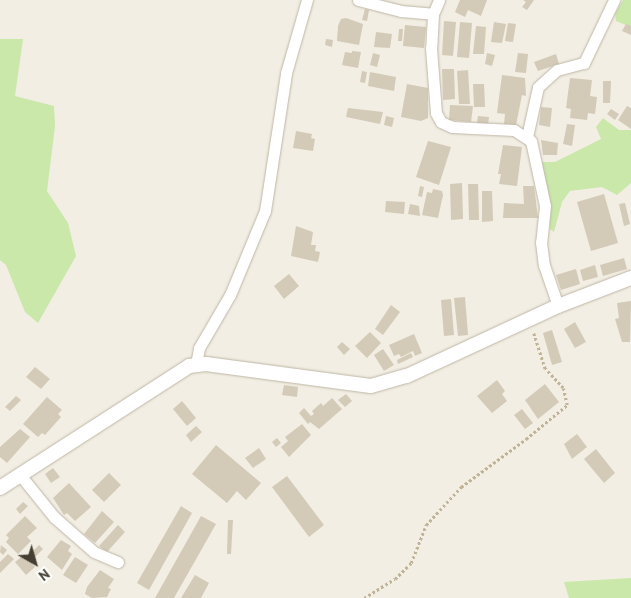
<!DOCTYPE html>
<html>
<head>
<meta charset="utf-8">
<style>
	body { margin:0 }
	#map { position:relative; width:631px; height:598px; overflow:hidden; background:#f2eee3; font-family:"PT Sans",sans-serif }
	div>[style] { position:absolute }
	[style*='--x'] { left:calc(var(--x)*1px); top:calc(var(--y)*1px); width:calc(var(--w)*1px); rotate:calc(var(--a)*1deg) }
	.green>* { inset:0; background:#cae8aa }
	.building>* { inset:0; background:#d4cab8 }
	.path>* { height:2.5px; margin-top:-1.25px; transform-origin:0; background:repeating-linear-gradient(90deg,#c0b297 0 2.5px,transparent 0 5px) }
	.roads { filter:drop-shadow(0 0 1px #beb6a6) drop-shadow(0 0 1px #beb6a6) }
	.minor>* { height:11px; margin:-5.5px; padding:0 5.5px; transform-origin:5.5px; border-radius:5.5px; background:#fff }
	.tertiary>* { height:14px; margin:-7px; padding:0 7px; transform-origin:7px; border-radius:7px; background:#fff }
	span { translate:-50% -50%; white-space:nowrap; text-align:center; line-height:1.15; -webkit-text-stroke:4.5px #fff; paint-order:stroke }
	.north { position:absolute; left:10px; top:538px; width:50px; height:50px; -webkit-text-stroke:4px #fff; paint-order:stroke; rotate:142deg; font-size:14px; font-weight:700; line-height:20px; text-align:center; color:#443e33 }
	.north::after { content:''; display:block; margin:auto; width:18px; height:22px; background:#443e33; clip-path:polygon(50% 0,100% 100%,50% 72%,0 100%) }
</style>
</head>
<body>
<div id="map">
	<div class="green">
		<div style="clip-path:polygon(623px 0,631px 0,631px 27px,616px 21px,615px 14px)"></div>
		<div style="clip-path:polygon(0 39px,23px 39px,15px 96px,54px 106px,55px 126px,47px 191px,68px 223px,76px 256px,38px 323px,25px 312px,6px 265px,0 260px)"></div>
		<div style="clip-path:polygon(603px 118px,619px 130px,631px 130px,631px 183px,617px 195px,602px 187px,570px 191px,562px 202px,554px 232px,550px 229px,542px 162px,555px 162px,601px 139px,596px 127px)"></div>
		<div style="clip-path:polygon(631px 578px,631px 598px,569px 598px,564px 582px)"></div>
	</div>
	<div class="building">
		<div style="clip-path:polygon(460px 0,487px 0,481px 16px,468px 10px,465px 17px,455px 12px)"></div>
		<div style="clip-path:polygon(523px 0,534px 0,527px 10px,522px 7px,526px 2px)"></div>
		<div style="clip-path:polygon(365px 9px,369px 10px,367px 21px,362px 20px)"></div>
		<div style="clip-path:polygon(346px 18px,363px 24px,359px 45px,337px 41px,338px 26px,341px 19px)"></div>
		<div style="clip-path:polygon(444px 21px,456px 22px,453px 56px,442px 55px)"></div>
		<div style="clip-path:polygon(460px 22px,472px 23px,469px 58px,457px 57px)"></div>
		<div style="clip-path:polygon(494px 22px,506px 24px,502px 43px,491px 42px)"></div>
		<div style="clip-path:polygon(508px 23px,516px 24px,513px 42px,505px 41px)"></div>
		<div style="clip-path:polygon(626px 24px,631px 26px,631px 35px,622px 31px)"></div>
		<div style="clip-path:polygon(405px 25px,426px 27px,424px 48px,403px 46px)"></div>
		<div style="clip-path:polygon(476px 26px,486px 27px,484px 54px,473px 54px)"></div>
		<div style="clip-path:polygon(399px 29px,403px 29px,402px 41px,398px 41px)"></div>
		<div style="clip-path:polygon(376px 32px,392px 34px,390px 48px,374px 47px)"></div>
		<div style="clip-path:polygon(326px 39px,333px 40px,332px 47px,325px 45px)"></div>
		<div style="clip-path:polygon(352px 51px,361px 52px,358px 68px,342px 65px,345px 52px,352px 53px)"></div>
		<div style="clip-path:polygon(373px 53px,380px 55px,377px 67px,370px 65px)"></div>
		<div style="clip-path:polygon(487px 53px,495px 55px,492px 66px,485px 64px)"></div>
		<div style="clip-path:polygon(518px 53px,528px 54px,526px 73px,515px 72px)"></div>
		<div style="clip-path:polygon(556px 54px,559px 64px,538px 71px,534px 62px)"></div>
		<div style="clip-path:polygon(442px 69px,454px 69px,455px 99px,443px 100px)"></div>
		<div style="clip-path:polygon(468px 70px,470px 104px,459px 104px,457px 71px)"></div>
		<div style="clip-path:polygon(362px 71px,367px 72px,365px 83px,360px 82px)"></div>
		<div style="clip-path:polygon(370px 72px,396px 77px,394px 91px,368px 86px)"></div>
		<div style="clip-path:polygon(502px 75px,525px 78px,526px 96px,522px 95px,516px 125px,504px 124px,505px 114px,497px 113px)"></div>
		<div style="clip-path:polygon(570px 78px,592px 80px,590px 96px,597px 97px,595px 114px,588px 113px,587px 120px,570px 118px,571px 109px,566px 108px)"></div>
		<div style="clip-path:polygon(603px 81px,611px 81px,610px 103px,603px 103px)"></div>
		<div style="clip-path:polygon(407px 84px,428px 88px,428px 118px,421px 121px,401px 117px)"></div>
		<div style="clip-path:polygon(473px 84px,484px 84px,485px 107px,474px 107px)"></div>
		<div style="clip-path:polygon(450px 105px,473px 106px,471px 122px,449px 120px)"></div>
		<div style="clip-path:polygon(627px 106px,631px 108px,631px 129px,618px 120px)"></div>
		<div style="clip-path:polygon(541px 107px,552px 108px,550px 127px,539px 125px)"></div>
		<div style="clip-path:polygon(348px 108px,383px 112px,380px 124px,346px 117px)"></div>
		<div style="clip-path:polygon(611px 109px,619px 114px,615px 120px,607px 114px)"></div>
		<div style="clip-path:polygon(386px 116px,394px 118px,392px 127px,384px 125px)"></div>
		<div style="clip-path:polygon(478px 116px,489px 117px,488px 124px,477px 123px)"></div>
		<div style="clip-path:polygon(567px 124px,575px 125px,572px 146px,563px 144px)"></div>
		<div style="clip-path:polygon(296px 131px,312px 134px,311px 138px,315px 139px,313px 151px,293px 148px)"></div>
		<div style="clip-path:polygon(541px 140px,558px 143px,557px 155px,543px 155px)"></div>
		<div style="clip-path:polygon(428px 141px,451px 147px,439px 185px,416px 177px)"></div>
		<div style="clip-path:polygon(503px 145px,522px 147px,517px 186px,499px 184px,501px 174px,498px 174px)"></div>
		<div style="clip-path:polygon(462px 183px,463px 219px,451px 220px,450px 184px)"></div>
		<div style="clip-path:polygon(468px 184px,478px 184px,479px 220px,469px 220px)"></div>
		<div style="clip-path:polygon(420px 186px,424px 187px,422px 197px,418px 196px)"></div>
		<div style="clip-path:polygon(523px 186px,534px 186px,538px 218px,503px 218px,504px 203px,524px 204px)"></div>
		<div style="clip-path:polygon(433px 189px,442px 191px,443px 195px,438px 218px,422px 215px,427px 192px,432px 193px)"></div>
		<div style="clip-path:polygon(482px 191px,492px 191px,493px 221px,482px 222px)"></div>
		<div style="clip-path:polygon(604px 194px,618px 243px,591px 251px,577px 202px)"></div>
		<div style="clip-path:polygon(386px 201px,405px 202px,404px 214px,385px 212px)"></div>
		<div style="clip-path:polygon(625px 203px,630px 224px,624px 226px,619px 204px)"></div>
		<div style="clip-path:polygon(410px 204px,419px 206px,420px 216px,408px 214px)"></div>
		<div style="clip-path:polygon(296px 226px,313px 232px,311px 245px,316px 245px,315px 251px,320px 252px,318px 262px,291px 256px)"></div>
		<div style="clip-path:polygon(624px 258px,627px 269px,603px 276px,600px 265px)"></div>
		<div style="clip-path:polygon(595px 265px,598px 277px,583px 281px,580px 270px)"></div>
		<div style="clip-path:polygon(576px 269px,580px 284px,561px 290px,556px 275px)"></div>
		<div style="clip-path:polygon(289px 274px,299px 286px,284px 299px,274px 286px)"></div>
		<div style="clip-path:polygon(465px 297px,468px 335px,458px 336px,454px 298px)"></div>
		<div style="clip-path:polygon(451px 299px,454px 335px,444px 336px,441px 300px)"></div>
		<div style="clip-path:polygon(631px 301px,630px 342px,622px 342px,615px 319px,619px 318px,617px 303px)"></div>
		<div style="clip-path:polygon(391px 305px,400px 312px,383px 335px,375px 329px)"></div>
		<div style="clip-path:polygon(575px 322px,586px 342px,575px 348px,564px 329px)"></div>
		<div style="clip-path:polygon(552px 330px,562px 362px,552px 365px,543px 333px)"></div>
		<div style="clip-path:polygon(370px 332px,381px 343px,367px 358px,355px 346px)"></div>
		<div style="clip-path:polygon(414px 334px,422px 353px,415px 356px,413px 351px,401px 357px,399px 354px,394px 356px,389px 345px)"></div>
		<div style="clip-path:polygon(342px 342px,350px 349px,344px 355px,337px 347px)"></div>
		<div style="clip-path:polygon(383px 349px,394px 365px,384px 371px,374px 355px)"></div>
		<div style="clip-path:polygon(411px 353px,413px 357px,398px 364px,397px 360px)"></div>
		<div style="clip-path:polygon(35px 367px,50px 379px,41px 389px,26px 377px)"></div>
		<div style="clip-path:polygon(497px 380px,505px 391px,502px 394px,507px 401px,492px 413px,477px 396px)"></div>
		<div style="clip-path:polygon(545px 384px,559px 402px,538px 419px,525px 400px)"></div>
		<div style="clip-path:polygon(284px 385px,298px 387px,297px 397px,282px 395px)"></div>
		<div style="clip-path:polygon(346px 394px,352px 401px,345px 407px,338px 400px)"></div>
		<div style="clip-path:polygon(16px 396px,21px 400px,10px 411px,5px 407px)"></div>
		<div style="clip-path:polygon(47px 397px,62px 410px,58px 414px,61px 417px,45px 435px,42px 433px,38px 437px,23px 424px)"></div>
		<div style="clip-path:polygon(332px 398px,342px 409px,319px 429px,310px 422px,308px 424px,299px 413px,304px 408px,311px 416px,314px 414px,312px 411px,321px 403px,323px 406px)"></div>
		<div style="clip-path:polygon(182px 401px,196px 418px,187px 426px,173px 409px)"></div>
		<div style="clip-path:polygon(522px 409px,533px 423px,525px 429px,514px 415px)"></div>
		<div style="clip-path:polygon(302px 424px,311px 435px,289px 457px,281px 447px,288px 441px,285px 437px)"></div>
		<div style="clip-path:polygon(196px 426px,202px 432px,191px 442px,186px 435px)"></div>
		<div style="clip-path:polygon(20px 429px,30px 437px,7px 463px,0 457px,0 447px)"></div>
		<div style="clip-path:polygon(577px 434px,587px 447px,572px 459px,564px 444px)"></div>
		<div style="clip-path:polygon(277px 438px,281px 443px,276px 447px,272px 442px)"></div>
		<div style="clip-path:polygon(216px 445px,261px 483px,246px 500px,237px 491px,227px 503px,192px 474px)"></div>
		<div style="clip-path:polygon(259px 448px,266px 459px,253px 468px,245px 458px)"></div>
		<div style="clip-path:polygon(596px 449px,615px 473px,604px 483px,584px 459px)"></div>
		<div style="clip-path:polygon(53px 468px,60px 477px,51px 483px,45px 474px)"></div>
		<div style="clip-path:polygon(109px 473px,121px 485px,104px 502px,92px 490px)"></div>
		<div style="clip-path:polygon(287px 476px,324px 525px,309px 537px,272px 487px)"></div>
		<div style="clip-path:polygon(69px 483px,91px 507px,75px 521px,67px 513px,64px 515px,53px 498px)"></div>
		<div style="clip-path:polygon(23px 502px,28px 506px,20px 514px,16px 509px)"></div>
		<div style="clip-path:polygon(181px 506px,192px 513px,149px 590px,137px 583px)"></div>
		<div style="clip-path:polygon(102px 511px,114px 522px,95px 543px,84px 534px)"></div>
		<div style="clip-path:polygon(25px 516px,37px 528px,27px 537px,31px 541px,18px 554px,6px 542px,9px 538px,6px 535px)"></div>
		<div style="clip-path:polygon(201px 516px,216px 524px,174px 598px,155px 598px)"></div>
		<div style="clip-path:polygon(228px 520px,233px 520px,231px 554px,227px 554px)"></div>
		<div style="clip-path:polygon(118px 525px,125px 532px,107px 552px,99px 546px)"></div>
		<div style="clip-path:polygon(61px 540px,71px 546px,68px 551px,72px 554px,62px 570px,47px 557px)"></div>
		<div style="clip-path:polygon(1px 545px,7px 550px,3px 555px,0 552px)"></div>
		<div style="clip-path:polygon(39px 545px,43px 549px,33px 559px,29px 555px)"></div>
		<div style="clip-path:polygon(8px 554px,14px 559px,0 573px,0 562px)"></div>
		<div style="clip-path:polygon(24px 555px,35px 567px,26px 575px,15px 562px)"></div>
		<div style="clip-path:polygon(75px 557px,88px 565px,76px 583px,63px 575px)"></div>
		<div style="clip-path:polygon(100px 570px,114px 579px,108px 588px,111px 589px,107px 597px,92px 598px,85px 594px,87px 587px)"></div>
		<div style="clip-path:polygon(195px 575px,209px 583px,201px 598px,181px 598px)"></div>
	</div>
	<div class="path">
		<div style="--x:364;--y:598;--w:36;--a:-32"></div>
		<div style="--x:395;--y:579;--w:23;--a:-45"></div>
		<div style="--x:411;--y:563;--w:41;--a:-68.5"></div>
		<div style="--x:426;--y:525;--w:52;--a:-47.4"></div>
		<div style="--x:461;--y:487;--w:81;--a:-36.4"></div>
		<div style="--x:526;--y:439;--w:53;--a:-39.7"></div>
		<div style="--x:567;--y:405;--w:17;--a:-103"></div>
		<div style="--x:563;--y:388;--w:26;--a:-133"></div>
		<div style="--x:545;--y:369;--w:38;--a:-108"></div>
	</div>
	<div class="roads">
		<div class="minor">
			<div style="--x:358;--y:0;--w:44;--a:14.3"></div>
			<div style="--x:401;--y:11;--w:32;--a:5"></div>
			<div style="--x:439;--y:0;--w:15;--a:113"></div>
			<div style="--x:433;--y:14;--w:34;--a:93"></div>
			<div style="--x:431;--y:48;--w:65;--a:85.6"></div>
			<div style="--x:436;--y:113;--w:10;--a:61"></div>
			<div style="--x:441;--y:122;--w:12;--a:24"></div>
			<div style="--x:452;--y:127;--w:62;--a:2.8"></div>
			<div style="--x:514;--y:130;--w:20;--a:33"></div>
			<div style="--x:531;--y:141;--w:66;--a:77.8"></div>
			<div style="--x:545;--y:206;--w:36;--a:96"></div>
			<div style="--x:541;--y:242;--w:23;--a:83"></div>
			<div style="--x:544;--y:265;--w:43;--a:71.1"></div>
			<div style="--x:527;--y:137;--w:51;--a:-77.6"></div>
			<div style="--x:538;--y:87;--w:25;--a:-42"></div>
			<div style="--x:557;--y:70;--w:28;--a:-15"></div>
			<div style="--x:584;--y:63;--w:70;--a:-64.5"></div>
			<div style="--x:196;--y:364;--w:16;--a:-79"></div>
			<div style="--x:199;--y:348;--w:61;--a:-59.7"></div>
			<div style="--x:230;--y:295;--w:91;--a:-67.4"></div>
			<div style="--x:265;--y:211;--w:140;--a:-81.3"></div>
			<div style="--x:286;--y:73;--w:76;--a:-74"></div>
			<div style="--x:21;--y:476;--w:53;--a:51.2"></div>
			<div style="--x:54;--y:517;--w:53;--a:41.2"></div>
			<div style="--x:94;--y:552;--w:26;--a:23"></div>
		</div>
		<div class="tertiary">
			<div style="--x:0;--y:488;--w:225;--a:-32.8"></div>
			<div style="--x:189;--y:366;--w:17;--a:-7"></div>
			<div style="--x:206;--y:364;--w:166;--a:7.6"></div>
			<div style="--x:371;--y:386;--w:37;--a:-16"></div>
			<div style="--x:407;--y:376;--w:166;--a:-24.9"></div>
			<div style="--x:558;--y:306;--w:78;--a:-21"></div>
		</div>
	</div>
	<div class="north">N</div>
</div>
</body>
</html>
